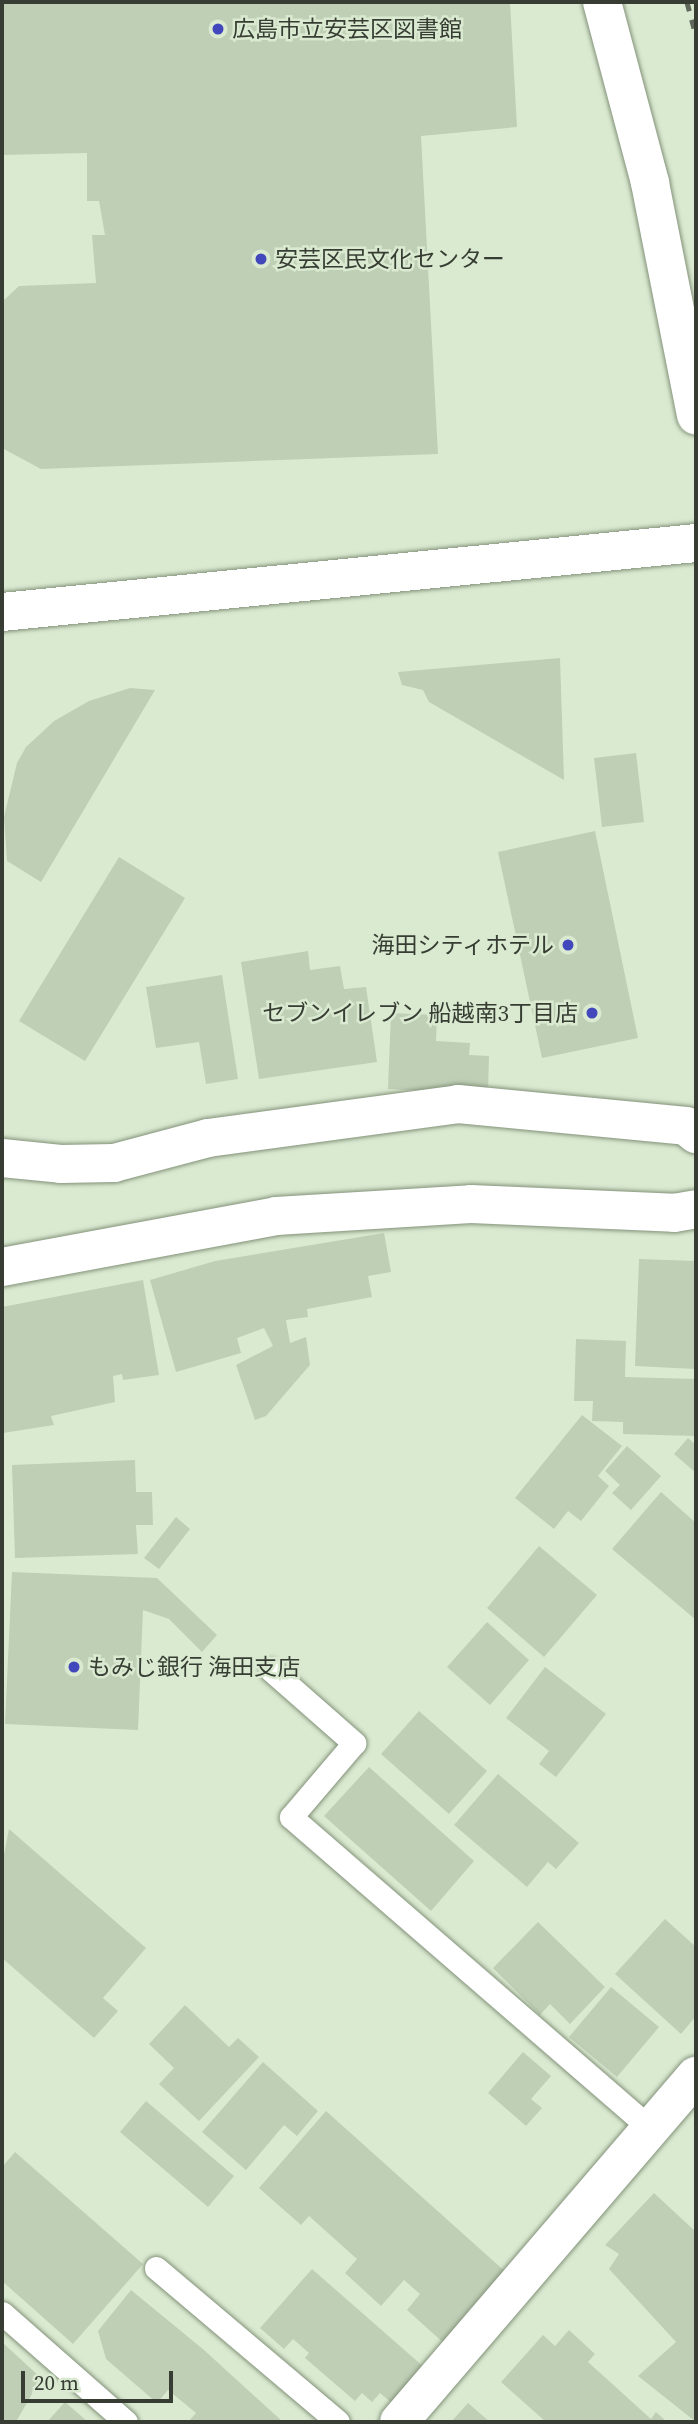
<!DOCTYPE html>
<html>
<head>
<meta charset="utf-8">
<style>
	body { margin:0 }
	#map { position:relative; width:698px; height:2424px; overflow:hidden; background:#daead1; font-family:"Source Serif 4","Noto Sans JP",serif }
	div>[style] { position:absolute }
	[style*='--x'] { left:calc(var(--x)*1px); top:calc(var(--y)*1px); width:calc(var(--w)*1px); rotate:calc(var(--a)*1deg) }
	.building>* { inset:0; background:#bfcfb6 }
	.roads { filter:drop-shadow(0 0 2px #83927a) drop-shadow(0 0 2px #83927a) }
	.service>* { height:23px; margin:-11.5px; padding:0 11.5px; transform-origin:11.5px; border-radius:11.5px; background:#fff }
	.minor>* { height:38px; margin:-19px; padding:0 19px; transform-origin:19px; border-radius:19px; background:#fff }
	.tertiary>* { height:38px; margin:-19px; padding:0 19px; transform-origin:19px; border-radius:19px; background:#fff }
	.rail>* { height:5px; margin-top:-2.5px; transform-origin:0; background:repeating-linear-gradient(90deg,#60685b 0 9px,transparent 0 18px) }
	.dots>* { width:19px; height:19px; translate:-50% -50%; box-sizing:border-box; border:4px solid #daead1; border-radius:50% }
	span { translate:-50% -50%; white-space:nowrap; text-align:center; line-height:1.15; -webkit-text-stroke:5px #daead1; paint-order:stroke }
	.poi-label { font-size:23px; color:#373d33 }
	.left { translate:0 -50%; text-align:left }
	.right { translate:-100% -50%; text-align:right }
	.frame { position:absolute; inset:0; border:4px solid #373d33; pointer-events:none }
	.scale { position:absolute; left:21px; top:2371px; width:152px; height:32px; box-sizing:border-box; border:4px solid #373d33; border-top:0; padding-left:9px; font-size:21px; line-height:24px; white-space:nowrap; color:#373d33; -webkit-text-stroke:5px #daead1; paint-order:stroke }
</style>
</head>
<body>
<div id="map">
	<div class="building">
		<div style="clip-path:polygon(2px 2px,510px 2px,517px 127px,421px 136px,438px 454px,41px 469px,2px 448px,2px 302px,19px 286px,96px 283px,92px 235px,105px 235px,99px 201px,87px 201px,87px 153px,2px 155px)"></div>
		<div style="clip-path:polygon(560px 658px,564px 780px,429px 702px,423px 690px,402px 685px,398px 672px)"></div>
		<div style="clip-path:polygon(130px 688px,155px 690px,41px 882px,7px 861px,4px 817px,17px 763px,26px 747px,54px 721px,89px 701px)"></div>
		<div style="clip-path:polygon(636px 753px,644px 822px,602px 827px,594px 758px)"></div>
		<div style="clip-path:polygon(595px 831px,638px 1038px,542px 1058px,498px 852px)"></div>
		<div style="clip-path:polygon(119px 857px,185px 898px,85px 1061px,19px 1021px)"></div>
		<div style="clip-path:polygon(308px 951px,310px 970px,340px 966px,344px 989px,366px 987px,377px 1062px,259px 1079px,241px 962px)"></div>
		<div style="clip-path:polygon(222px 975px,238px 1079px,206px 1084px,199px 1042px,156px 1048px,146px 987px)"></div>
		<div style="clip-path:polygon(391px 1013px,437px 1015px,436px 1041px,470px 1043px,469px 1055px,489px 1056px,488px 1093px,388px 1089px)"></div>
		<div style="clip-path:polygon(384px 1233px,391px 1272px,368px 1276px,372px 1297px,307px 1309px,308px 1317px,286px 1320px,290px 1343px,306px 1337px,310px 1365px,266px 1416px,255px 1420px,236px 1365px,273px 1346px,264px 1328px,237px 1338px,241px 1353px,176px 1372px,150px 1280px,215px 1261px)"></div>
		<div style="clip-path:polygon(639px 1259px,696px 1261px,695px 1369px,635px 1366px)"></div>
		<div style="clip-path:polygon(143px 1280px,159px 1375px,123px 1380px,122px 1374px,113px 1376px,115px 1402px,51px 1416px,54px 1425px,3px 1433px,2px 1307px)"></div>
		<div style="clip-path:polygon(576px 1339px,626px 1341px,625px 1377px,696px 1379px,696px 1436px,623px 1434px,623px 1422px,592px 1421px,593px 1401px,574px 1401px)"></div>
		<div style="clip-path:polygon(582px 1415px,622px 1446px,598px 1476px,609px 1486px,581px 1521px,568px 1511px,554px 1529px,515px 1498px)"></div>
		<div style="clip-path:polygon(688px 1438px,696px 1445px,696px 1473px,674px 1454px)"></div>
		<div style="clip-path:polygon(627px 1446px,661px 1476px,631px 1510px,612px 1493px,620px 1485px,605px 1471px)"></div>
		<div style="clip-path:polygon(135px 1460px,136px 1492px,152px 1492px,153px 1525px,136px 1525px,138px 1554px,15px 1558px,12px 1465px)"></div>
		<div style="clip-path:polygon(661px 1492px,696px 1523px,696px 1620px,612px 1549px)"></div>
		<div style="clip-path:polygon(176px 1517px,190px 1529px,159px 1569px,144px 1558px)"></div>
		<div style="clip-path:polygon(539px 1546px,597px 1595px,544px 1657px,487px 1608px)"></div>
		<div style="clip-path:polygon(12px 1572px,157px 1578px,217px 1635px,202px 1652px,169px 1619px,143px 1610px,138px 1730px,5px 1724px)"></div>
		<div style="clip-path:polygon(487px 1622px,529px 1660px,490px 1705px,447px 1667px)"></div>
		<div style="clip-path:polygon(545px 1667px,606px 1714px,556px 1777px,539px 1764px,549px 1751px,506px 1718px)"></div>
		<div style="clip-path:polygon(419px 1711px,487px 1771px,449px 1814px,381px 1754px)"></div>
		<div style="clip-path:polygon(369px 1767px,474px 1861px,431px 1911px,324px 1816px)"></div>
		<div style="clip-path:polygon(498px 1774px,579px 1843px,556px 1869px,548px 1862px,527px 1887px,454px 1825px)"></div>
		<div style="clip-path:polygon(9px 1829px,146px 1948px,103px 1998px,118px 2011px,94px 2038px,2px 1958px,2px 1865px)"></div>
		<div style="clip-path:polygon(665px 1919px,696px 1947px,696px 2016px,681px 2034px,615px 1974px)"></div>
		<div style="clip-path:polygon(538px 1922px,605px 1987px,570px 2024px,550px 2004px,540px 2015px,493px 1968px)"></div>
		<div style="clip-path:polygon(611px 1987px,659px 2027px,617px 2077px,569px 2037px)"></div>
		<div style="clip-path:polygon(185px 2005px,229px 2047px,238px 2038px,259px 2057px,199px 2121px,159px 2084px,174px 2068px,149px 2044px)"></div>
		<div style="clip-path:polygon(523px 2052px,551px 2076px,531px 2099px,542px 2108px,526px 2126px,488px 2093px)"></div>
		<div style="clip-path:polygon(263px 2062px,318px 2111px,297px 2136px,284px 2125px,246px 2170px,202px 2132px)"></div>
		<div style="clip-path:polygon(146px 2101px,234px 2176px,208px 2207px,120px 2132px)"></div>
		<div style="clip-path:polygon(326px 2111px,509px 2275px,447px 2346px,407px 2310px,420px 2294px,404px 2280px,381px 2306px,345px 2273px,357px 2259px,309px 2216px,301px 2225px,259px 2188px)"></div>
		<div style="clip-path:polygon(15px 2152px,143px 2264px,73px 2344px,2px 2281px,2px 2167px)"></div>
		<div style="clip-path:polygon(654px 2193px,696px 2232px,696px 2422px,638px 2376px,676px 2342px,609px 2269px,619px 2254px,605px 2245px)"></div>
		<div style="clip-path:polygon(312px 2269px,425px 2368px,393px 2404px,380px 2393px,372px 2402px,362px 2393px,355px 2401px,305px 2358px,309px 2353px,293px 2339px,284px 2349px,260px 2328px)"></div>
		<div style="clip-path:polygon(131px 2290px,204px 2350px,283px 2422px,188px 2422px,196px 2413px,168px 2390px,157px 2403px,106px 2359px,98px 2331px)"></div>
		<div style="clip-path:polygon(569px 2330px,595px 2354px,588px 2362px,651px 2419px,656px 2412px,667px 2422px,546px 2422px,501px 2382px,543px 2335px,555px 2346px)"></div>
		<div style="clip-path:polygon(2px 2342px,41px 2378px,16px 2422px,2px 2422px)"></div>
		<div style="clip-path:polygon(65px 2402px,88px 2422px,47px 2422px)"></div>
		<div style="clip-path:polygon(468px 2403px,490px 2422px,451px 2422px)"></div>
	</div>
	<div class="roads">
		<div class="service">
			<div style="--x:271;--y:1670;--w:111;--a:41.3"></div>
			<div style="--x:354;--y:1743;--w:97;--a:130.4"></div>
			<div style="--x:291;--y:1817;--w:476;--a:40.9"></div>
			<div style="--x:156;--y:2268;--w:238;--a:40.2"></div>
			<div style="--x:2;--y:2313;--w:165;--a:41.3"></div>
		</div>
		<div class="minor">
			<div style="--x:602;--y:2;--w:187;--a:75.1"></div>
			<div style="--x:650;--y:183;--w:237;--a:78.8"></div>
			<div style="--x:2;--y:1158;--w:59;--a:5.8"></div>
			<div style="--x:61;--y:1164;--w:53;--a:-1.1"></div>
			<div style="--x:114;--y:1163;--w:97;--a:-14.9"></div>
			<div style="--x:208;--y:1138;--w:252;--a:-7.7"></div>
			<div style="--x:458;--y:1104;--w:229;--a:5.5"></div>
			<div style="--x:686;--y:1126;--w:13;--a:39"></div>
			<div style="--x:2;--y:1267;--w:279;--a:-10.5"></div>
			<div style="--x:276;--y:1216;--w:195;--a:-3.5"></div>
			<div style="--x:471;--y:1204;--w:203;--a:2.5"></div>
			<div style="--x:674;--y:1213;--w:22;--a:-10"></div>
			<div style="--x:399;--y:2422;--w:456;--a:-49.4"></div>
		</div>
		<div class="tertiary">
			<div style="--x:2;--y:612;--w:697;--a:-5.68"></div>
		</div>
	</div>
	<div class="rail">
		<div style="--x:687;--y:2;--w:34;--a:75"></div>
	</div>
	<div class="dots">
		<div style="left:218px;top:29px;background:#4247bc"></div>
		<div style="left:261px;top:259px;background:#4247bc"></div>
		<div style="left:568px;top:945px;background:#4247bc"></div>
		<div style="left:592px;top:1013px;background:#4247bc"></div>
		<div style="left:74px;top:1667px;background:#4247bc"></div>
	</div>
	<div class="poi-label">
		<span class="left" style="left:232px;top:29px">広島市立安芸区図書館</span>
		<span class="left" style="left:275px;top:259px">安芸区民文化センター</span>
		<span class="right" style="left:554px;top:945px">海田シティホテル</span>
		<span class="right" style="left:578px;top:1013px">セブンイレブン 船越南3丁目店</span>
		<span class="left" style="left:88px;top:1667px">もみじ銀行 海田支店</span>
	</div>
	<div class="frame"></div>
	<div class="scale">20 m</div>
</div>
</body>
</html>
